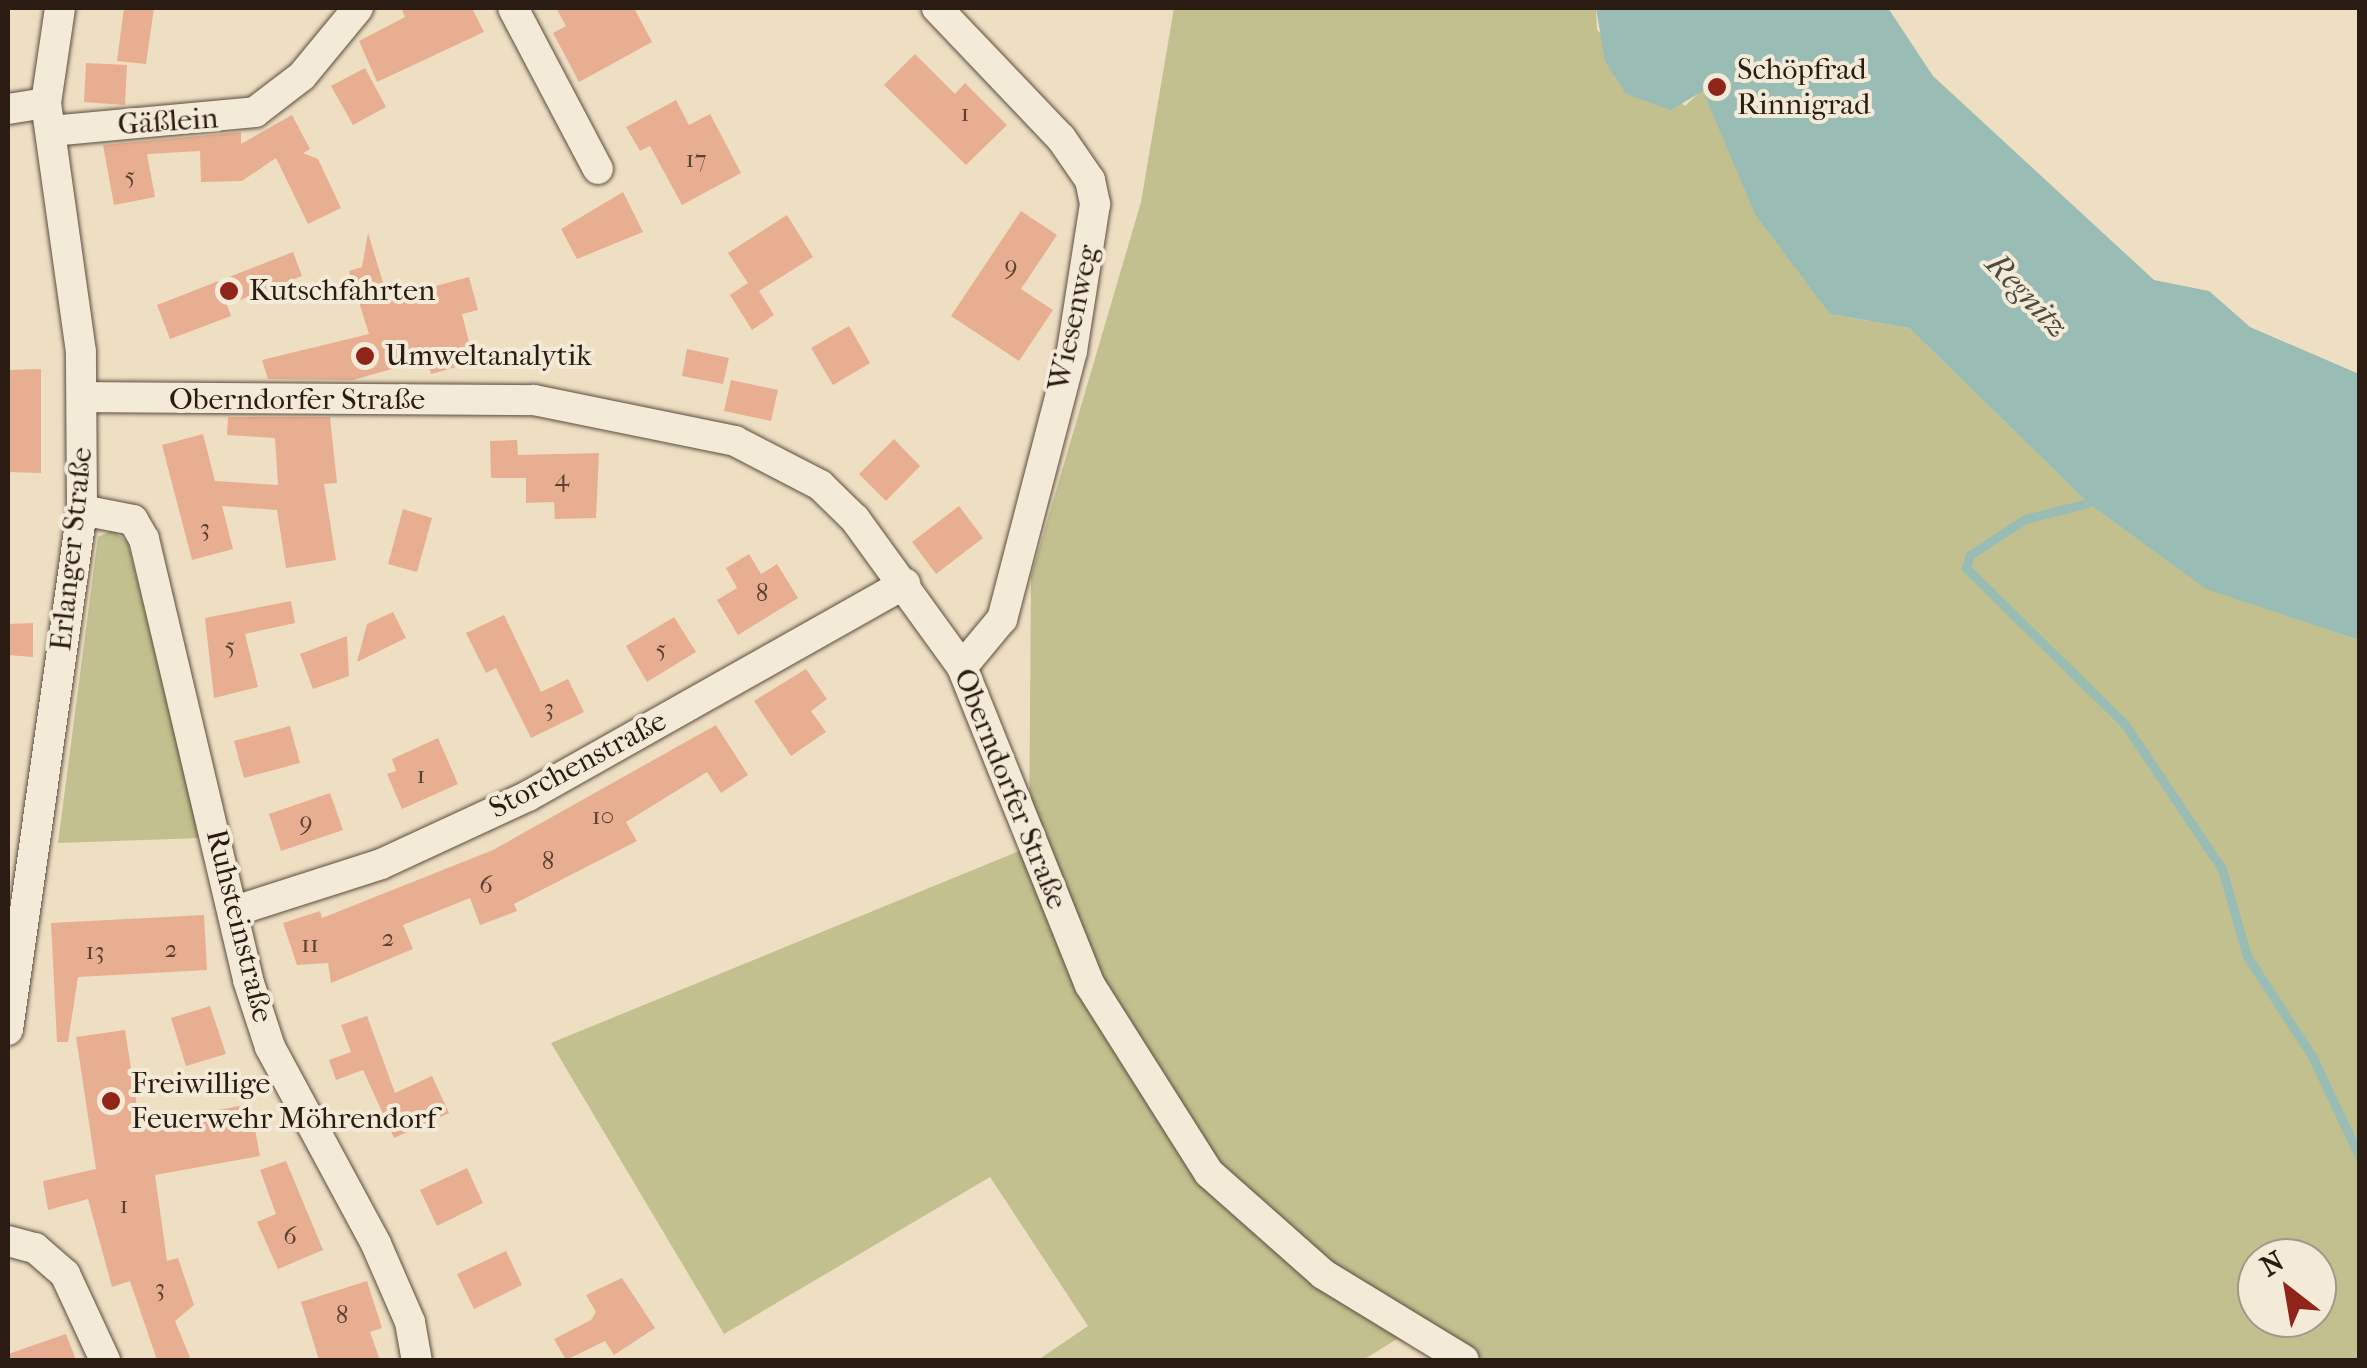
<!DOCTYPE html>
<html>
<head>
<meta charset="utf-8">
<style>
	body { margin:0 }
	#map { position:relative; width:2367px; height:1368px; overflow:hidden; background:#eedfc3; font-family:"IM FELL French Canon",serif }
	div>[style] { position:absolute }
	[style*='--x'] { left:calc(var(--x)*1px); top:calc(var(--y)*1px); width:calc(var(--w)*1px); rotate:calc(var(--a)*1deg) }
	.green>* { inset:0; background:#c1c08e }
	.water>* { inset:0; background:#99bcb5 }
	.stream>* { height:9px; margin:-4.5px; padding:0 4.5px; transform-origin:4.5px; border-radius:4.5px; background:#99bcb5 }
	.building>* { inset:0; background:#e8ae91 }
	.roads { filter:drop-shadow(0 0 2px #5c4d3f) drop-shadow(0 0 2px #5c4d3f) }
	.minor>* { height:30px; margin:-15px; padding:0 15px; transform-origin:15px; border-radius:15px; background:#f4ead8 }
	.dots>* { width:28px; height:28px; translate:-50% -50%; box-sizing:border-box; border:5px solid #f4ead8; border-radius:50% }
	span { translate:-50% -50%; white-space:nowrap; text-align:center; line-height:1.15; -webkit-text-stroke:8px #f4ead8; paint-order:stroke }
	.number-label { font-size:25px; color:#5a4032 }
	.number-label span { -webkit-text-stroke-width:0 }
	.poi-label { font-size:30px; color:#2b1c13 }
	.left { translate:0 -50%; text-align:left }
	.street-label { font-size:30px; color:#2b1c13 }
	.water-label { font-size:32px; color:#4c4c44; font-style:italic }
	.frame { position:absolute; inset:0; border:10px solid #2b1c13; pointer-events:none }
	.north { position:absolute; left:2237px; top:1238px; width:100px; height:100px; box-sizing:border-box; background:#f4ead8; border:2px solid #a49889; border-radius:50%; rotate:329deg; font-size:28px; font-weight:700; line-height:40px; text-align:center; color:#2b1c13 }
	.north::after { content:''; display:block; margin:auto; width:35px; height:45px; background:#8f2418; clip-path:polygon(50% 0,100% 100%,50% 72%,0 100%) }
</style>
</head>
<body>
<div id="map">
	<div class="green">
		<div style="clip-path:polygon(evenodd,1174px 8px,1596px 8px,1597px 30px,1685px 106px,1702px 90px,1830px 314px,1909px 328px,2088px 503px,2206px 588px,2359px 640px,2359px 1360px,1445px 1360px,1397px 1339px,1363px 1360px,1038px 1360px,1088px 1326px,990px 1177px,724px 1334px,551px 1043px,1029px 847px,1031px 576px,1141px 202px,1174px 8px,2257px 1258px,2317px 1258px,2317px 1318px,2257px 1318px,2257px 1258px)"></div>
		<div style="clip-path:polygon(113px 530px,128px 543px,201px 838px,58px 843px,98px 537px)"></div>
	</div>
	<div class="water">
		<div style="clip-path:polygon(1596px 8px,1888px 8px,1933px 76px,2154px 280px,2209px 291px,2250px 327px,2359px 374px,2359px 640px,2206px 589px,2088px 503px,1909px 328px,1830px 314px,1755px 214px,1703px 91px,1671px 110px,1626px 94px,1605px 61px)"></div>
	</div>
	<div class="stream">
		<div style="--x:2088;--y:503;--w:65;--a:165.7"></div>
		<div style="--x:2025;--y:519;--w:66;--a:146.8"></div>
		<div style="--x:1970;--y:555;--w:14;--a:107"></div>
		<div style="--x:1966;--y:568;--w:221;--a:44.5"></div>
		<div style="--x:2124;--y:723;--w:176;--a:56.1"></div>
		<div style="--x:2222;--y:869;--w:91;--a:74"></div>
		<div style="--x:2247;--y:956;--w:119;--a:57"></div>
		<div style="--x:2312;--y:1056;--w:113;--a:64.8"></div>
	</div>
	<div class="building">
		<div style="clip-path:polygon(124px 8px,154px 8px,146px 64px,117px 61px)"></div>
		<div style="clip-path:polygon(401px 8px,472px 8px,484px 32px,377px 82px,359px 41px,405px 17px)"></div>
		<div style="clip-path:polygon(556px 8px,634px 8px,652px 42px,579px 82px,553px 33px,566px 26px)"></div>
		<div style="clip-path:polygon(915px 54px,955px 94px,965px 83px,1007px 125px,966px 165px,884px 85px)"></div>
		<div style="clip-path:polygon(86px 63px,127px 65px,125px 105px,84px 102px)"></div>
		<div style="clip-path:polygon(365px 68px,386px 107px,353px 125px,331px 86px)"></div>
		<div style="clip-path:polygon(676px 100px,689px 125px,710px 114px,741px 173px,682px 205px,650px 146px,640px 151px,626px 127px)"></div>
		<div style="clip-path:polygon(292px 115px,310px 149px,303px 153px,318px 159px,341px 208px,308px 224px,276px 158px,242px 181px,201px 182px,200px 151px,147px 154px,155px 197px,114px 205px,103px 145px,241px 132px,241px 144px)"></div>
		<div style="clip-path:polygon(623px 192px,643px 232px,577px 259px,561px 229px)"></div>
		<div style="clip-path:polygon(1021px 211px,1057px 235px,1021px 289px,1053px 310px,1019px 361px,951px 316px)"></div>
		<div style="clip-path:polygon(787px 215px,813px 257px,759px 291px,774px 315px,752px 330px,730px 295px,748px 283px,728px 253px)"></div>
		<div style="clip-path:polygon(368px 233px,388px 299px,469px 277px,478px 310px,462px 314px,474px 362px,431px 374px,427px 359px,353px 380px,268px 379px,262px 360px,369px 334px,349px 271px,362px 267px)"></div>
		<div style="clip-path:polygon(293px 252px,302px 276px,227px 305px,231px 316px,170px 339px,157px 305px)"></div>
		<div style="clip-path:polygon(849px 326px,870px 363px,833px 385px,811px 348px)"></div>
		<div style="clip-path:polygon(687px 349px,729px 358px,723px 384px,682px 376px)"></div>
		<div style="clip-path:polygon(41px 369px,41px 473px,8px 472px,8px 370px)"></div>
		<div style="clip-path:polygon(731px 380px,778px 390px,771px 421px,724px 411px)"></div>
		<div style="clip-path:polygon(228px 417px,330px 417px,337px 483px,324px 484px,336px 560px,286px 568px,277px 510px,222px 506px,233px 549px,192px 560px,162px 445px,203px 434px,215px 481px,278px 485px,275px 438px,227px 435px)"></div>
		<div style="clip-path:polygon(894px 439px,920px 466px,886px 501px,859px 474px)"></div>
		<div style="clip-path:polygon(517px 440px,518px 455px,599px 453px,596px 518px,555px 519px,554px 502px,526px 503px,526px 478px,491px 478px,490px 441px)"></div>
		<div style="clip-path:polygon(959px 506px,983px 538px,936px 574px,912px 542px)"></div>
		<div style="clip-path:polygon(403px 509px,432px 518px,417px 572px,388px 564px)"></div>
		<div style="clip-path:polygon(749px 554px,761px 574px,777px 564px,798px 598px,738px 635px,717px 600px,737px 588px,726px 568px)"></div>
		<div style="clip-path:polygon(291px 601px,295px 623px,245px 634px,258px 687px,214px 698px,205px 618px)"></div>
		<div style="clip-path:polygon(393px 612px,406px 638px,357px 662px,367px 624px)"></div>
		<div style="clip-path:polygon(504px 615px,541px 692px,568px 679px,584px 712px,531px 738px,496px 668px,486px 673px,466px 633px)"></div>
		<div style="clip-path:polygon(674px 617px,696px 652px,647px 682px,626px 646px)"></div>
		<div style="clip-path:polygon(33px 623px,33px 657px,8px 655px,8px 624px)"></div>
		<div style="clip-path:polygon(347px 636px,349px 676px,313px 689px,300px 654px)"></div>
		<div style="clip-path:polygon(806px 669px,827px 699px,811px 711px,826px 732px,791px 756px,754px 701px)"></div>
		<div style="clip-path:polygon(716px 725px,748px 775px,721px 793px,707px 772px,626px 822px,637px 841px,514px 904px,517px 911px,480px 925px,470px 898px,403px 925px,413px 949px,331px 983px,328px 963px,297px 965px,283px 923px,320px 911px,322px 918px,493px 850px)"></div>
		<div style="clip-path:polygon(290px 726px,300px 763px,244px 778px,234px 741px)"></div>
		<div style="clip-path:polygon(438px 738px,458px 784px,402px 809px,387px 774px,396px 771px,392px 759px)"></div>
		<div style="clip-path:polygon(330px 793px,343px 830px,281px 851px,269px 814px)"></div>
		<div style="clip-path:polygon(204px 915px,207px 970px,78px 977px,68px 1042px,57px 1042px,51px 923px)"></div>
		<div style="clip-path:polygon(210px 1006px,226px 1054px,186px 1066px,171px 1018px)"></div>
		<div style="clip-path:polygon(367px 1016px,395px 1093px,432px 1076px,449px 1113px,394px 1138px,363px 1070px,336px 1080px,329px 1060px,351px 1052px,341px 1025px)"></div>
		<div style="clip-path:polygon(125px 1030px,140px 1125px,250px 1104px,260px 1156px,155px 1175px,167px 1261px,178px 1258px,194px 1305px,175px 1321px,191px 1360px,157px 1360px,130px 1281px,112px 1287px,88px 1199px,48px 1210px,43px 1181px,96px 1169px,76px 1037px)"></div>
		<div style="clip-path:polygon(286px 1161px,323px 1250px,278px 1269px,257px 1222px,276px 1214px,260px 1170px)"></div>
		<div style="clip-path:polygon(467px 1168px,483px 1203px,437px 1226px,420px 1190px)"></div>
		<div style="clip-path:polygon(506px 1251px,522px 1285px,474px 1309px,457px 1274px)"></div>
		<div style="clip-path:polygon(622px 1278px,655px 1328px,614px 1355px,605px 1341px,566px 1360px,554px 1339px,591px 1320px,596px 1312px,586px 1295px)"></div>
		<div style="clip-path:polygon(367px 1281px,382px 1328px,370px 1332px,380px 1360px,319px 1360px,301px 1302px)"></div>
		<div style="clip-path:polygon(66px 1334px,76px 1360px,8px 1360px,8px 1354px)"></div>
	</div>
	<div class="roads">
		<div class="minor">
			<div style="--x:513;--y:8;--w:182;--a:62.2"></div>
			<div style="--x:937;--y:8;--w:180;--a:46.4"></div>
			<div style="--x:1061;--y:138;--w:51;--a:55.4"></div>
			<div style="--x:1090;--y:180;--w:25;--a:78"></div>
			<div style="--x:1095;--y:204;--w:149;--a:98.9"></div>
			<div style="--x:1072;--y:351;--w:277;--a:104.6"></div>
			<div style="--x:1002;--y:619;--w:62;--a:129.8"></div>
			<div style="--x:8;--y:109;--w:38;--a:-9"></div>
			<div style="--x:51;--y:131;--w:205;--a:-5.3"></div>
			<div style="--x:255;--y:112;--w:59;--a:-37.5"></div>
			<div style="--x:302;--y:76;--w:88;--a:-50.5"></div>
			<div style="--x:84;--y:397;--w:450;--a:0.4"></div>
			<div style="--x:534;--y:400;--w:205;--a:11.5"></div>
			<div style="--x:735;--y:441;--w:96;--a:27.4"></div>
			<div style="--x:820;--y:485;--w:49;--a:44.2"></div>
			<div style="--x:855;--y:519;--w:183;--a:54.1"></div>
			<div style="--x:962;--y:667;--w:343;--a:68.1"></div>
			<div style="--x:1090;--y:985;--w:222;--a:57.7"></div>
			<div style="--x:1209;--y:1173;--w:152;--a:41.5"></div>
			<div style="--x:1323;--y:1274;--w:165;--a:31.4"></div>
			<div style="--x:82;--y:510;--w:52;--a:11.1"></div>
			<div style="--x:133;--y:520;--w:22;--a:60"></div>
			<div style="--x:144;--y:539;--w:453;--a:76.7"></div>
			<div style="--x:248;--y:980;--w:71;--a:71.8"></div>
			<div style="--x:270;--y:1047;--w:224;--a:61.7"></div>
			<div style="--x:376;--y:1244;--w:85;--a:66.4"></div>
			<div style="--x:410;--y:1322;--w:39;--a:80"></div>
			<div style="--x:235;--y:911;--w:153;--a:-17.8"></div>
			<div style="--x:381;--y:864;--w:162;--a:-24.8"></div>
			<div style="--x:528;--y:796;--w:433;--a:-29.4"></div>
			<div style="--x:8;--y:1030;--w:525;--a:-81.9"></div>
			<div style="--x:82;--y:510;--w:158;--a:-90.4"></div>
			<div style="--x:81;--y:352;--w:251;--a:-98"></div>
			<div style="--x:46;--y:103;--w:96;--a:-81.6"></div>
			<div style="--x:8;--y:1241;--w:28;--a:15"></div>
			<div style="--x:35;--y:1248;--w:40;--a:41"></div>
			<div style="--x:65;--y:1274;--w:95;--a:65.1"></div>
		</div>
	</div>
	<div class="dots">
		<div style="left:1717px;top:87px;background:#8f2418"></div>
		<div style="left:229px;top:291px;background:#8f2418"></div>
		<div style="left:365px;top:356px;background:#8f2418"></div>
		<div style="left:111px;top:1101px;background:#8f2418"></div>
	</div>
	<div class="number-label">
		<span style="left:965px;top:113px">1</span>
		<span style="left:696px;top:159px">17</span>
		<span style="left:130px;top:176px">5</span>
		<span style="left:1011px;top:266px">9</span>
		<span style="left:562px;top:478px">4</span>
		<span style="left:205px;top:528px">3</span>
		<span style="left:762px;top:593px">8</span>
		<span style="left:230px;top:646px">5</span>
		<span style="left:661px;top:649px">5</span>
		<span style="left:549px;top:708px">3</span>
		<span style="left:421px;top:775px">1</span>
		<span style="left:603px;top:816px">10</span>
		<span style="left:306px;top:822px">9</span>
		<span style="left:548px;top:861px">8</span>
		<span style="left:486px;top:885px">6</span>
		<span style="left:388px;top:938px">2</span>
		<span style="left:310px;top:944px">11</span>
		<span style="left:171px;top:949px">2</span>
		<span style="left:95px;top:951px">13</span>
		<span style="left:124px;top:1205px">1</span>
		<span style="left:290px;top:1236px">6</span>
		<span style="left:160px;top:1288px">3</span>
		<span style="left:342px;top:1315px">8</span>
	</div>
	<div class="poi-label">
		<span class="left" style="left:1737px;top:87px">Schöpfrad<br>Rinnigrad</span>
		<span class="left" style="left:249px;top:291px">Kutschfahrten</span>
		<span class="left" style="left:385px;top:356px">Umweltanalytik</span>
		<span class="left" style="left:131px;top:1101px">Freiwillige<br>Feuerwehr Möhrendorf</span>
	</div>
	<div class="street-label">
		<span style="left:168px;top:122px;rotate:-4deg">Gäßlein</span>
		<span style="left:1074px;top:318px;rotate:-78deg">Wiesenweg</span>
		<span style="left:297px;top:400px">Oberndorfer Straße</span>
		<span style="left:72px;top:549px;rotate:-84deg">Erlanger Straße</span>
		<span style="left:578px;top:765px;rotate:-28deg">Storchenstraße</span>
		<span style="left:1010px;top:789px;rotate:68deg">Oberndorfer Straße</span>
		<span style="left:239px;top:926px;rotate:76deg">Ruhsteinstraße</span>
	</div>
	<div class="water-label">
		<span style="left:2027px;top:296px;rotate:46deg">Regnitz</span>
	</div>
	<div class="frame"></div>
	<div class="north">N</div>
</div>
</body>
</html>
